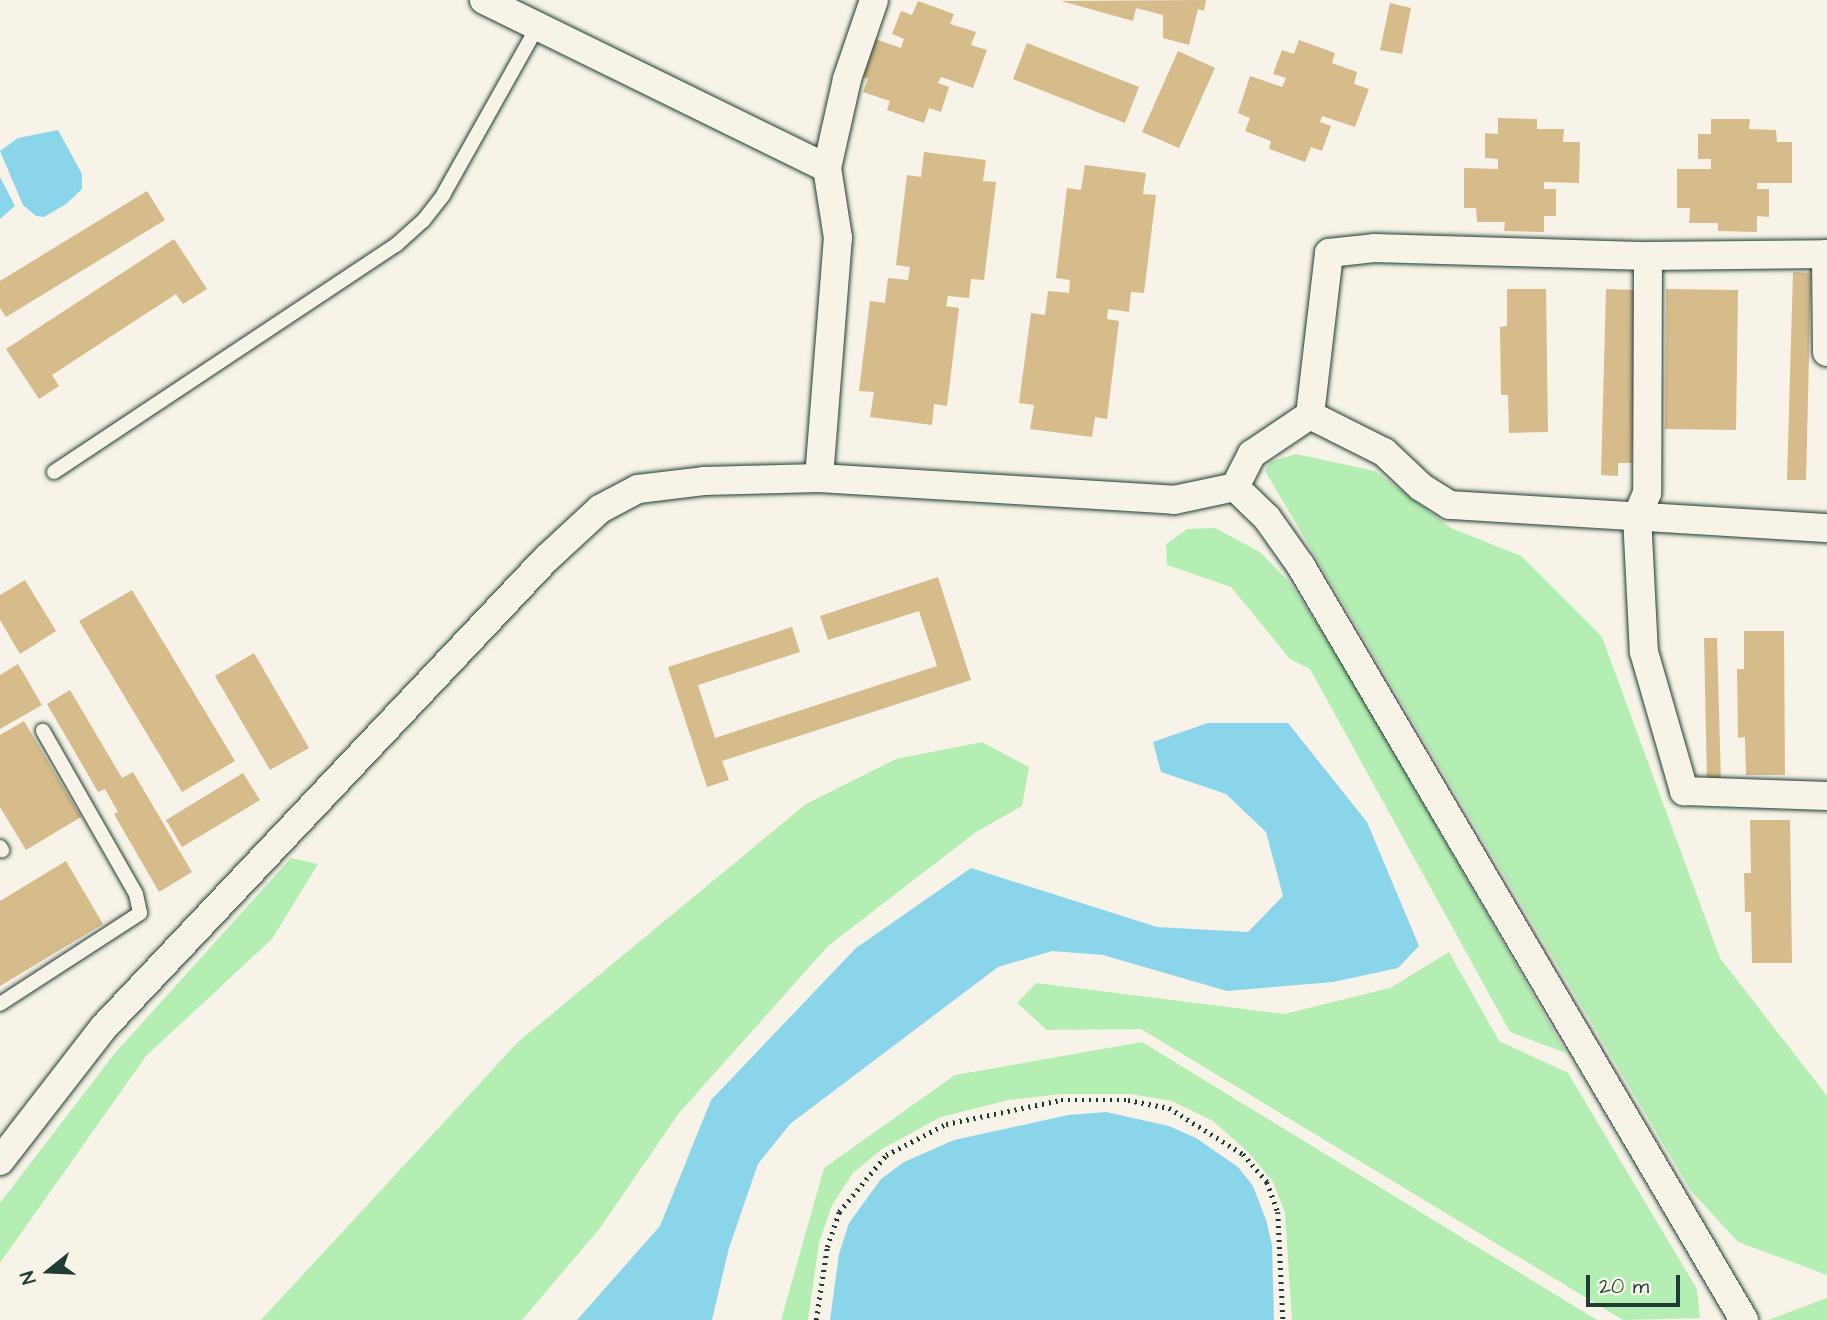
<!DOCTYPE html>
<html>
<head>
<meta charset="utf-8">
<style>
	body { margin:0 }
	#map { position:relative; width:1827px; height:1320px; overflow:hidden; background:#f7f3e8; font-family:"Architects Daughter",sans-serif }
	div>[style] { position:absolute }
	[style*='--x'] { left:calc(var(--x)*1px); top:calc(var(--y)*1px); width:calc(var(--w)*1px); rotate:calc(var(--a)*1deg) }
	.green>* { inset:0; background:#b4eeb2 }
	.water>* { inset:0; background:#8bd5eb }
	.building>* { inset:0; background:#d6bb8b }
	.path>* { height:4.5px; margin-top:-2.25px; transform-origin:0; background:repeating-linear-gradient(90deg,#1f3d34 0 2px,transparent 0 7px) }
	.roads { filter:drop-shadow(0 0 2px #1f3d34) drop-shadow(0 0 2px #1f3d34) }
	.service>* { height:14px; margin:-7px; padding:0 7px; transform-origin:7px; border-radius:7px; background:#f7f3e8 }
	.minor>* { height:28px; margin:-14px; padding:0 14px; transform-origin:14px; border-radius:14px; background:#f7f3e8 }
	span { translate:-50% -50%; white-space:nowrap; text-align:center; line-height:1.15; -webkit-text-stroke:6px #f7f3e8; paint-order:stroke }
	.north { position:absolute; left:14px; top:1236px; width:70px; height:70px; -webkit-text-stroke:5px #f7f3e8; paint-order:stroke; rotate:252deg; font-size:19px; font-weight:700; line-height:28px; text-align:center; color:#1f3d34 }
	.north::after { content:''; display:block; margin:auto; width:24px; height:32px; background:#1f3d34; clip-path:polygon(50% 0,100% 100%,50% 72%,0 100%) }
	.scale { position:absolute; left:1586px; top:1275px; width:94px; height:32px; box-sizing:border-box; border:4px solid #1f3d34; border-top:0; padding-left:9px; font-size:21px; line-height:24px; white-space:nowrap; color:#1f3d34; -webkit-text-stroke:5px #f7f3e8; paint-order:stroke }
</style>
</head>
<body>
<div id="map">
	<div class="green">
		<div style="clip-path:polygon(1296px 454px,1375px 471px,1451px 528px,1521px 556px,1602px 637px,1720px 958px,1827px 1096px,1827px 1275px,1738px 1242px,1691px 1191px,1265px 471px,1270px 462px)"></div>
		<div style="clip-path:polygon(1215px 528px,1260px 552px,1289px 582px,1343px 663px,1566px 1053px,1510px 1032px,1310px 669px,1290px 659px,1231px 587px,1167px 565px,1166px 544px,1187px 529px)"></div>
		<div style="clip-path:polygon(982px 742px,1029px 767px,1022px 806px,976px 832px,828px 946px,679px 1113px,600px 1228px,522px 1320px,261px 1320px,518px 1042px,806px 804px,896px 759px)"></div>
		<div style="clip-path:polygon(291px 858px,318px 864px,272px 939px,146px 1056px,0 1263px,0 1203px,115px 1053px)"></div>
		<div style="clip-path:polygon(1449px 952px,1499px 1041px,1568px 1073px,1697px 1289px,1700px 1318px,1623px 1320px,1141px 1029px,1047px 1030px,1017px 1003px,1036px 983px,1284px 1014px,1390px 988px)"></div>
		<div style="clip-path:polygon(1142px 1042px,1597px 1320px,1292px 1320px,1285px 1213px,1273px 1182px,1249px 1153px,1213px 1121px,1172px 1101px,1131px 1094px,1062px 1094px,1009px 1100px,941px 1117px,882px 1149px,853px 1173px,832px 1205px,819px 1243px,808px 1320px,781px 1320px,824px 1168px,955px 1075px)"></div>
		<div style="clip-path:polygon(1827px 1298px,1827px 1320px,1768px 1320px)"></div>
	</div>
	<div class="water">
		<div style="clip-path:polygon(58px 130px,82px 174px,82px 189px,66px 204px,44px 217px,36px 216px,23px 205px,0 151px,18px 138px)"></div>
		<div style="clip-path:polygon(0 177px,15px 206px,0 219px)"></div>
		<div style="clip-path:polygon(1208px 723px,1288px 723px,1367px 822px,1419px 946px,1398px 968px,1333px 982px,1227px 991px,1103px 955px,1052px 951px,998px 967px,790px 1124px,758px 1164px,729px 1248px,712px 1320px,577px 1320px,660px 1226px,711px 1100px,856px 948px,971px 868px,1157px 927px,1248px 932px,1283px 896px,1266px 832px,1226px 794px,1161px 772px,1153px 742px)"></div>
		<div style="clip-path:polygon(1106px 1112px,1169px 1126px,1196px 1138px,1238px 1167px,1253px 1186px,1266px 1220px,1272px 1245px,1274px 1320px,830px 1320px,839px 1254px,849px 1223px,881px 1179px,904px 1162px,954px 1140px,1068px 1115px)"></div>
	</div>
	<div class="building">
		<div style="clip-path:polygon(1206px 0,1204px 11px,1198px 9px,1189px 45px,1163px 38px,1163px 15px,1136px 8px,1133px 21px,1061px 1px)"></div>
		<div style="clip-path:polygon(918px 1px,954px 14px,950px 24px,976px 32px,971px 45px,987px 50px,973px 88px,941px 77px,938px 83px,949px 87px,941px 112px,929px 108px,924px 123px,887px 110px,890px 101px,863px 92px,868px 79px,856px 74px,869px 37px,901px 48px,904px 39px,892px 34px,901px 11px,912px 15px)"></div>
		<div style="clip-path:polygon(1390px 3px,1411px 8px,1402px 54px,1380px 50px)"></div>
		<div style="clip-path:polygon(1299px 40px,1335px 53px,1332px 63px,1357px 72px,1354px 84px,1369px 89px,1355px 127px,1322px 116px,1320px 122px,1331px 126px,1322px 151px,1311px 147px,1305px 162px,1269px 149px,1271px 141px,1245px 131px,1250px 118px,1238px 113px,1250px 76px,1282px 87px,1286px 78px,1273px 74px,1282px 50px,1294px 54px)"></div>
		<div style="clip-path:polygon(1027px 43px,1139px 87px,1125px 123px,1013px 79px)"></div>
		<div style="clip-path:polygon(1178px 51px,1215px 68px,1179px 148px,1142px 132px)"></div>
		<div style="clip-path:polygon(1498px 118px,1537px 119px,1537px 129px,1564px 129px,1563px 142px,1580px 142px,1579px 183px,1544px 182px,1544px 189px,1556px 189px,1556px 216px,1544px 216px,1544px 232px,1504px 231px,1505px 222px,1477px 222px,1476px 208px,1464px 208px,1464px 168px,1498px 169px,1498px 159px,1485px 158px,1485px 133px,1498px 134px)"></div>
		<div style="clip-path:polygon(1711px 119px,1750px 119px,1749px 129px,1776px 130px,1777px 142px,1792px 142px,1792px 183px,1757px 183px,1757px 189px,1769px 189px,1769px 217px,1757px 216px,1757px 232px,1718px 231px,1718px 223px,1689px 223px,1690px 208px,1677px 208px,1677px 169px,1711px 169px,1711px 159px,1698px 159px,1698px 134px,1711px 134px)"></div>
		<div style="clip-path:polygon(924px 152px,986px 160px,983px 181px,996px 182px,984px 280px,971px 279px,969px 298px,948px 296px,946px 306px,959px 308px,947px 406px,934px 404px,932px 425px,870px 417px,874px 392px,859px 391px,870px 301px,885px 303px,888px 278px,908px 280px,910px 267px,896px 265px,907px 175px,921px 177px)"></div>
		<div style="clip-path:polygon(1085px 165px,1146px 173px,1143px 194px,1156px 195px,1144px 293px,1131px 292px,1129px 312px,1108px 309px,1107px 319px,1119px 321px,1107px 419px,1095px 417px,1092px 437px,1030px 429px,1034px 405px,1019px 403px,1031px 313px,1045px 315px,1048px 291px,1069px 293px,1070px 280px,1056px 278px,1067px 188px,1081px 190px)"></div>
		<div style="clip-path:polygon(147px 191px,165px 220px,6px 317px,0 308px,0 281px)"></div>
		<div style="clip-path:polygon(174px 239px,207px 289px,183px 304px,176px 294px,52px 375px,59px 386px,39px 399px,6px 349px)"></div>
		<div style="clip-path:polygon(1793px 272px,1811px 273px,1806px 480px,1787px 480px)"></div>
		<div style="clip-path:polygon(1507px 289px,1546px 289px,1548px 432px,1509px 433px,1508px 395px,1501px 395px,1500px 327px,1507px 326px)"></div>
		<div style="clip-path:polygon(1606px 289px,1636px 290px,1632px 463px,1618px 463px,1618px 476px,1601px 475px)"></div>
		<div style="clip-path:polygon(1666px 289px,1738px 290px,1736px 430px,1665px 429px)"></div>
		<div style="clip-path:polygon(938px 577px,971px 680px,722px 761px,729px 780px,707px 787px,668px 667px,792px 627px,800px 652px,698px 685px,715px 738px,937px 666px,919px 611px,828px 640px,820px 616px)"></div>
		<div style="clip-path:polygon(25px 580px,56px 631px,20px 654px,0 620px,0 595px)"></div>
		<div style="clip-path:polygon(132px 590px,235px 761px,182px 792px,79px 621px)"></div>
		<div style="clip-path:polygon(1744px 631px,1784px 631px,1785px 775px,1746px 775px,1745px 737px,1738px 738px,1737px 669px,1744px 669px)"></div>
		<div style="clip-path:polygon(1704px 638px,1717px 638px,1721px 783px,1707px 783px)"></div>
		<div style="clip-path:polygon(254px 653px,309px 748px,270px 770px,215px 676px)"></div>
		<div style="clip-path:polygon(18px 664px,42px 705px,0 729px,0 675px)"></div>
		<div style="clip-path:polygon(70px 690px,122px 778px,133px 772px,192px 872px,159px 892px,114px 814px,118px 812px,105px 789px,98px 792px,47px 704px)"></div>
		<div style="clip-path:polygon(24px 721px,81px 817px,26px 850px,0 807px,0 735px)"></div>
		<div style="clip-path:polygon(243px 773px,260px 800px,182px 847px,166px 820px)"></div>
		<div style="clip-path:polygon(1750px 820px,1790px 820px,1792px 963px,1752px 963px,1751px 912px,1745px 912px,1744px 873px,1751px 873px)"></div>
		<div style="clip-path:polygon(66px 861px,103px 924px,0 986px,0 901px)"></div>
	</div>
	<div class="path">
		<div style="--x:816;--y:1320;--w:74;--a:-81.4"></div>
		<div style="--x:827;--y:1247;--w:37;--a:-71"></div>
		<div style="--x:839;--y:1212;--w:74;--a:-50.5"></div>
		<div style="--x:886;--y:1155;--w:68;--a:-27.3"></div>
		<div style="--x:946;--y:1124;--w:117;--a:-11.8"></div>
		<div style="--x:1061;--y:1100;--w:67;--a:0"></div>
		<div style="--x:1128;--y:1100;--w:42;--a:11"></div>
		<div style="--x:1169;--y:1108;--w:87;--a:31.9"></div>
		<div style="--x:1243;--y:1154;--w:37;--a:49"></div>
		<div style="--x:1267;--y:1182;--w:32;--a:70"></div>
		<div style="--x:1278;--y:1212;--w:108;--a:87.3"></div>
	</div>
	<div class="roads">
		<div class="service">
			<div style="--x:54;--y:472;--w:410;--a:-33.6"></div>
			<div style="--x:396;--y:245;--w:36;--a:-42"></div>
			<div style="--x:423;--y:221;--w:33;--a:-52"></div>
			<div style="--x:443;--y:195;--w:190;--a:-60.7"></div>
			<div style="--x:0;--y:847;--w:4;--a:56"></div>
			<div style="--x:0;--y:1004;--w:167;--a:-33"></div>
			<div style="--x:140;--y:913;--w:19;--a:-102"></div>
			<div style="--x:136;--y:894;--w:188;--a:-119.7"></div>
		</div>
		<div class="minor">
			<div style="--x:484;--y:0;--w:382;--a:26.1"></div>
			<div style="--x:1826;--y:254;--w:98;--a:89.4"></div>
			<div style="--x:1648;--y:256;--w:237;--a:90.2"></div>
			<div style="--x:1647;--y:493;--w:25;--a:113"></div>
			<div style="--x:1637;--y:516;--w:136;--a:87.1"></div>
			<div style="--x:1644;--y:652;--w:145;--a:73.9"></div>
			<div style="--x:1684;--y:791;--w:143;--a:2"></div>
			<div style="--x:1310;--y:415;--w:83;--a:26.6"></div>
			<div style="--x:1384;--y:452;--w:51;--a:43.4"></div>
			<div style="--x:1421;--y:487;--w:34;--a:32"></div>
			<div style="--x:1450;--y:505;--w:378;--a:3.5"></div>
			<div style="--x:819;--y:478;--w:241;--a:-85.5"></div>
			<div style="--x:838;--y:238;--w:71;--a:-98.9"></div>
			<div style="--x:827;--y:168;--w:91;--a:-77.3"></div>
			<div style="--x:847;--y:79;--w:83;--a:-71.1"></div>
			<div style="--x:0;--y:1161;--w:170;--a:-52.2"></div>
			<div style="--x:104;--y:1027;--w:644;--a:-46.64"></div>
			<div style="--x:546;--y:559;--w:74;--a:-42.8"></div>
			<div style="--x:600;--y:509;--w:43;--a:-27.8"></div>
			<div style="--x:638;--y:489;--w:66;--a:-6.9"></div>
			<div style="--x:704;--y:481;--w:115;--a:-1.5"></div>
			<div style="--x:819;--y:478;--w:356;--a:3.5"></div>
			<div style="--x:1174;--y:500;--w:62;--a:-12"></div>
			<div style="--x:1744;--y:1320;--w:875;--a:-120.44"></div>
			<div style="--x:1301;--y:566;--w:59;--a:-125.3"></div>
			<div style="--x:1267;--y:518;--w:45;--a:-135.9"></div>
			<div style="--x:1235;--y:487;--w:37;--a:-63"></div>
			<div style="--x:1252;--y:454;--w:70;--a:-33.9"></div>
			<div style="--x:1310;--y:415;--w:163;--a:-83.3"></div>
			<div style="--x:1329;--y:253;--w:45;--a:-6.3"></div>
			<div style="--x:1374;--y:248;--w:274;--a:1.7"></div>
			<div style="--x:1648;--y:256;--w:179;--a:-0.6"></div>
		</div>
	</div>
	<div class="north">N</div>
	<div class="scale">20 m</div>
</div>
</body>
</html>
